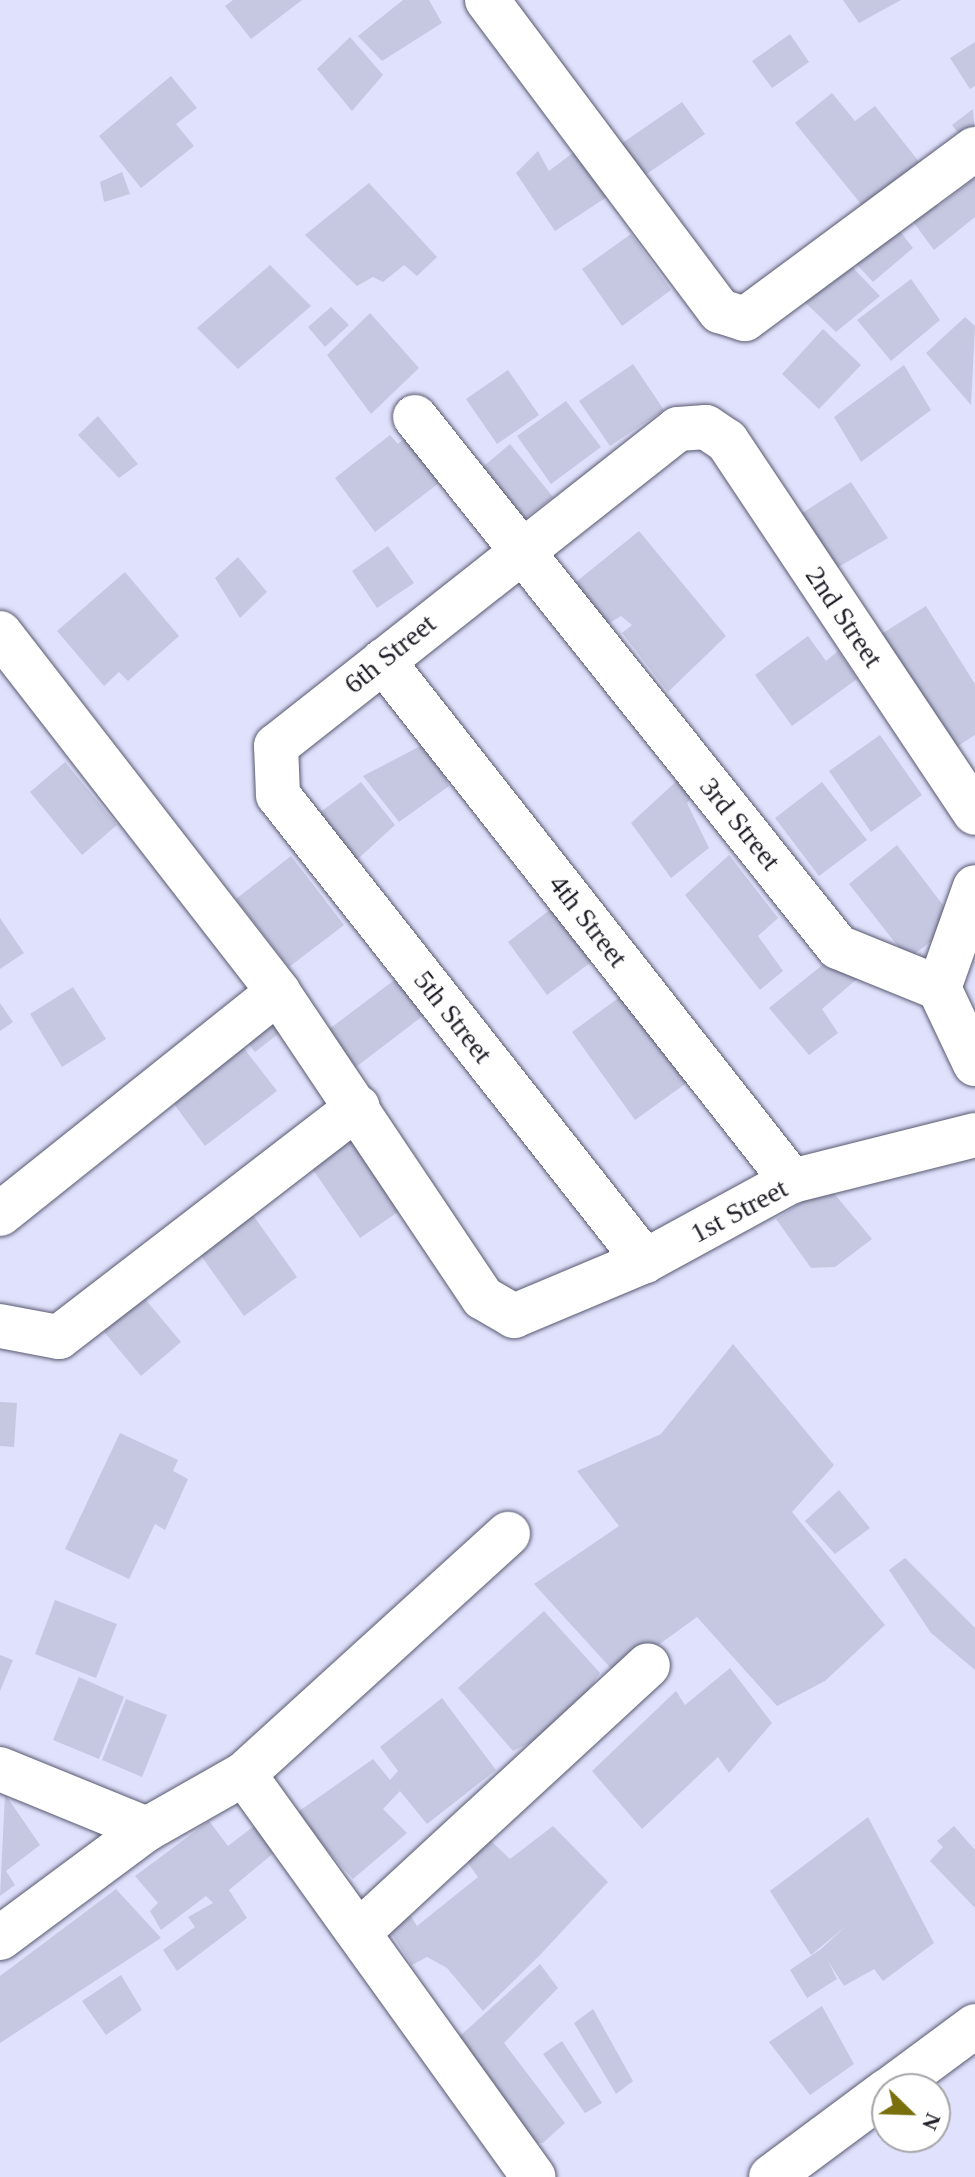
<!DOCTYPE html>
<html>
<head>
<meta charset="utf-8">
<style>
	body { margin:0 }
	#map { position:relative; width:975px; height:2177px; overflow:hidden; background:#e0e1fc; font-family:Georgia,serif }
	div>[style] { position:absolute }
	[style*='--x'] { left:calc(var(--x)*1px); top:calc(var(--y)*1px); width:calc(var(--w)*1px); rotate:calc(var(--a)*1deg) }
	.building>* { inset:0; background:#c6c8e2 }
	.roads { filter:drop-shadow(0 0 2px #585970) drop-shadow(0 0 2px #585970) }
	.street>* { height:44px; margin:-22px; padding:0 22px; transform-origin:22px; border-radius:22px; background:#fff }
	.secondary>* { height:44px; margin:-22px; padding:0 22px; transform-origin:22px; border-radius:22px; background:#fff }
	span { translate:-50% -50%; white-space:nowrap; text-align:center; line-height:1.15; -webkit-text-stroke:7px #fff; paint-order:stroke }
	.street-label { font-size:28px; color:#20202a }
	.north { position:absolute; left:871px; top:2073px; width:80px; height:80px; box-sizing:border-box; background:#fff; border:2px solid #a6a6aa; border-radius:50%; rotate:113deg; font-size:22px; font-weight:700; line-height:32px; text-align:center; color:#20202a }
	.north::after { content:''; display:block; margin:auto; width:28px; height:36px; background:#796f0d; clip-path:polygon(50% 0,100% 100%,50% 72%,0 100%) }
</style>
</head>
<body>
<div id="map">
	<div class="building">
		<div style="clip-path:polygon(233px 0,302px 0,251px 39px,225px 6px)"></div>
		<div style="clip-path:polygon(403px 0,429px 0,442px 23px,382px 61px,358px 36px)"></div>
		<div style="clip-path:polygon(843px 0,901px 0,859px 23px)"></div>
		<div style="clip-path:polygon(790px 34px,809px 62px,772px 88px,752px 61px)"></div>
		<div style="clip-path:polygon(350px 37px,383px 75px,352px 111px,317px 69px)"></div>
		<div style="clip-path:polygon(975px 42px,975px 86px,970px 89px,950px 58px)"></div>
		<div style="clip-path:polygon(171px 76px,197px 108px,176px 124px,194px 146px,141px 188px,99px 136px)"></div>
		<div style="clip-path:polygon(832px 93px,855px 121px,875px 106px,920px 163px,865px 209px,795px 123px)"></div>
		<div style="clip-path:polygon(682px 102px,705px 134px,638px 180px,615px 148px)"></div>
		<div style="clip-path:polygon(973px 109px,975px 138px,967px 144px,952px 125px)"></div>
		<div style="clip-path:polygon(590px 140px,619px 189px,555px 231px,516px 173px,538px 151px,549px 171px)"></div>
		<div style="clip-path:polygon(122px 172px,130px 194px,104px 202px,100px 182px)"></div>
		<div style="clip-path:polygon(975px 178px,975px 217px,934px 250px,908px 215px,932px 196px,939px 206px)"></div>
		<div style="clip-path:polygon(369px 183px,437px 257px,417px 276px,404px 265px,383px 282px,373px 277px,357px 286px,305px 235px)"></div>
		<div style="clip-path:polygon(892px 221px,913px 248px,873px 282px,847px 254px)"></div>
		<div style="clip-path:polygon(631px 234px,671px 290px,622px 326px,582px 269px)"></div>
		<div style="clip-path:polygon(837px 251px,880px 296px,836px 332px,793px 291px)"></div>
		<div style="clip-path:polygon(270px 265px,311px 306px,238px 369px,197px 328px)"></div>
		<div style="clip-path:polygon(911px 279px,940px 320px,891px 361px,857px 320px)"></div>
		<div style="clip-path:polygon(331px 307px,349px 325px,325px 347px,308px 327px)"></div>
		<div style="clip-path:polygon(370px 313px,419px 368px,371px 414px,327px 355px)"></div>
		<div style="clip-path:polygon(965px 317px,975px 326px,971px 405px,926px 353px)"></div>
		<div style="clip-path:polygon(823px 329px,861px 365px,819px 409px,782px 374px)"></div>
		<div style="clip-path:polygon(633px 364px,664px 410px,610px 446px,579px 401px)"></div>
		<div style="clip-path:polygon(904px 365px,931px 410px,861px 462px,834px 417px)"></div>
		<div style="clip-path:polygon(508px 370px,539px 415px,497px 444px,466px 399px)"></div>
		<div style="clip-path:polygon(566px 401px,601px 447px,551px 484px,517px 436px)"></div>
		<div style="clip-path:polygon(98px 416px,138px 464px,119px 478px,78px 435px)"></div>
		<div style="clip-path:polygon(390px 435px,398px 444px,405px 438px,439px 483px,375px 532px,335px 478px)"></div>
		<div style="clip-path:polygon(510px 444px,553px 497px,516px 525px,478px 471px)"></div>
		<div style="clip-path:polygon(851px 482px,888px 538px,835px 569px,799px 515px)"></div>
		<div style="clip-path:polygon(639px 531px,726px 636px,668px 692px,622px 633px,632px 625px,621px 616px,608px 624px,571px 586px)"></div>
		<div style="clip-path:polygon(388px 546px,414px 583px,377px 608px,352px 571px)"></div>
		<div style="clip-path:polygon(238px 557px,267px 592px,240px 618px,215px 578px)"></div>
		<div style="clip-path:polygon(125px 572px,179px 636px,128px 681px,119px 672px,104px 686px,57px 631px)"></div>
		<div style="clip-path:polygon(926px 606px,975px 684px,975px 735px,947px 753px,875px 638px)"></div>
		<div style="clip-path:polygon(808px 636px,826px 661px,838px 651px,857px 679px,792px 726px,755px 675px)"></div>
		<div style="clip-path:polygon(880px 735px,922px 795px,871px 832px,829px 771px)"></div>
		<div style="clip-path:polygon(428px 742px,449px 786px,399px 822px,363px 776px)"></div>
		<div style="clip-path:polygon(65px 762px,117px 825px,82px 855px,30px 792px)"></div>
		<div style="clip-path:polygon(682px 776px,696px 792px,687px 803px,709px 848px,671px 878px,631px 823px)"></div>
		<div style="clip-path:polygon(361px 782px,395px 825px,350px 866px,311px 819px)"></div>
		<div style="clip-path:polygon(822px 782px,867px 840px,819px 876px,775px 818px)"></div>
		<div style="clip-path:polygon(897px 845px,956px 922px,908px 959px,849px 884px)"></div>
		<div style="clip-path:polygon(729px 855px,778px 918px,758px 936px,783px 971px,760px 990px,685px 895px)"></div>
		<div style="clip-path:polygon(291px 856px,344px 925px,289px 967px,236px 899px)"></div>
		<div style="clip-path:polygon(559px 903px,598px 957px,547px 995px,508px 942px)"></div>
		<div style="clip-path:polygon(0 918px,24px 953px,0 969px)"></div>
		<div style="clip-path:polygon(836px 954px,857px 979px,822px 1009px,838px 1033px,809px 1055px,769px 1008px)"></div>
		<div style="clip-path:polygon(397px 978px,424px 1015px,352px 1070px,324px 1033px)"></div>
		<div style="clip-path:polygon(73px 987px,106px 1039px,62px 1067px,30px 1014px)"></div>
		<div style="clip-path:polygon(628px 991px,692px 1079px,635px 1120px,572px 1032px)"></div>
		<div style="clip-path:polygon(0 1003px,13px 1022px,0 1031px)"></div>
		<div style="clip-path:polygon(275px 1003px,291px 1024px,255px 1052px,239px 1032px)"></div>
		<div style="clip-path:polygon(239px 1042px,277px 1091px,205px 1146px,168px 1096px)"></div>
		<div style="clip-path:polygon(356px 1126px,411px 1203px,360px 1238px,307px 1161px)"></div>
		<div style="clip-path:polygon(827px 1185px,872px 1239px,835px 1267px,811px 1268px,776px 1219px)"></div>
		<div style="clip-path:polygon(250px 1211px,297px 1277px,244px 1316px,197px 1250px)"></div>
		<div style="clip-path:polygon(140px 1293px,181px 1342px,141px 1376px,100px 1327px)"></div>
		<div style="clip-path:polygon(733px 1344px,834px 1465px,792px 1512px,885px 1625px,825px 1681px,777px 1706px,697px 1617px,617px 1675px,534px 1584px,619px 1526px,577px 1471px,661px 1434px)"></div>
		<div style="clip-path:polygon(0 1402px,17px 1403px,14px 1447px,0 1446px)"></div>
		<div style="clip-path:polygon(120px 1433px,178px 1460px,173px 1471px,188px 1479px,165px 1530px,155px 1524px,129px 1579px,65px 1549px)"></div>
		<div style="clip-path:polygon(839px 1490px,870px 1528px,835px 1554px,805px 1521px)"></div>
		<div style="clip-path:polygon(905px 1558px,975px 1628px,975px 1670px,931px 1633px,889px 1570px)"></div>
		<div style="clip-path:polygon(55px 1600px,117px 1624px,96px 1678px,35px 1654px)"></div>
		<div style="clip-path:polygon(544px 1611px,600px 1673px,564px 1726px,513px 1751px,458px 1688px)"></div>
		<div style="clip-path:polygon(0 1655px,13px 1660px,0 1691px)"></div>
		<div style="clip-path:polygon(730px 1668px,772px 1723px,729px 1773px,718px 1757px,642px 1829px,592px 1771px,676px 1691px,685px 1705px)"></div>
		<div style="clip-path:polygon(79px 1677px,124px 1697px,99px 1759px,53px 1740px)"></div>
		<div style="clip-path:polygon(442px 1698px,496px 1770px,427px 1824px,400px 1791px,383px 1809px,407px 1833px,353px 1879px,295px 1814px,373px 1759px,390px 1780px,398px 1771px,380px 1747px)"></div>
		<div style="clip-path:polygon(126px 1699px,167px 1715px,142px 1777px,102px 1760px)"></div>
		<div style="clip-path:polygon(5px 1794px,40px 1845px,6px 1871px,15px 1885px,0 1896px)"></div>
		<div style="clip-path:polygon(868px 1817px,934px 1943px,883px 1981px,874px 1969px,844px 1986px,828px 1961px,837px 1979px,807px 1998px,790px 1970px,821px 1949px,846px 1926px,811px 1955px,770px 1891px)"></div>
		<div style="clip-path:polygon(209px 1821px,228px 1846px,254px 1826px,275px 1852px,229px 1890px,247px 1918px,177px 1971px,163px 1950px,195px 1927px,188px 1917px,213px 1903px,206px 1896px,161px 1930px,150px 1911px,158px 1903px,135px 1876px)"></div>
		<div style="clip-path:polygon(553px 1826px,608px 1882px,540px 1955px,483px 2011px,447px 1968px,427px 1957px,412px 1965px,387px 1927px,409px 1913px,417px 1926px,478px 1877px,462px 1855px,488px 1838px,510px 1859px)"></div>
		<div style="clip-path:polygon(954px 1826px,975px 1850px,975px 1908px,930px 1861px,943px 1847px,937px 1841px)"></div>
		<div style="clip-path:polygon(116px 1889px,161px 1938px,0 2043px,0 1976px)"></div>
		<div style="clip-path:polygon(540px 1964px,558px 1988px,504px 2043px,565px 2123px,543px 2143px,524px 2142px,451px 2044px)"></div>
		<div style="clip-path:polygon(121px 1975px,142px 2010px,106px 2035px,82px 2001px)"></div>
		<div style="clip-path:polygon(822px 2006px,854px 2064px,810px 2095px,769px 2042px)"></div>
		<div style="clip-path:polygon(593px 2009px,633px 2081px,616px 2094px,574px 2023px)"></div>
		<div style="clip-path:polygon(562px 2041px,602px 2103px,585px 2113px,543px 2054px)"></div>
	</div>
	<div class="roads">
		<div class="street">
			<div style="--x:487;--y:0;--w:389;--a:53.2"></div>
			<div style="--x:720;--y:311;--w:26;--a:18"></div>
			<div style="--x:745;--y:319;--w:286;--a:-36.5"></div>
			<div style="--x:415;--y:417;--w:678;--a:51.41"></div>
			<div style="--x:838;--y:947;--w:109;--a:22.1"></div>
			<div style="--x:939;--y:988;--w:84;--a:64.7"></div>
			<div style="--x:0;--y:633;--w:454;--a:52.2"></div>
			<div style="--x:278;--y:992;--w:368;--a:56.2"></div>
			<div style="--x:483;--y:1298;--w:36;--a:30"></div>
			<div style="--x:514;--y:1316;--w:142;--a:-22.8"></div>
			<div style="--x:645;--y:1261;--w:167;--a:-28.6"></div>
			<div style="--x:792;--y:1181;--w:189;--a:-14.1"></div>
			<div style="--x:383;--y:661;--w:662;--a:51.81"></div>
			<div style="--x:939;--y:988;--w:107;--a:-70.4"></div>
			<div style="--x:0;--y:1214;--w:356;--a:-38.6"></div>
			<div style="--x:645;--y:1261;--w:593;--a:-128.22"></div>
			<div style="--x:278;--y:795;--w:49;--a:-92.3"></div>
			<div style="--x:276;--y:746;--w:512;--a:-38.26"></div>
			<div style="--x:678;--y:429;--w:28;--a:-4"></div>
			<div style="--x:706;--y:427;--w:25;--a:34"></div>
			<div style="--x:727;--y:441;--w:447;--a:56.3"></div>
			<div style="--x:0;--y:1326;--w:60;--a:10.6"></div>
			<div style="--x:59;--y:1337;--w:377;--a:-37.6"></div>
			<div style="--x:0;--y:1769;--w:159;--a:22.2"></div>
			<div style="--x:244;--y:1774;--w:496;--a:54.3"></div>
			<div style="--x:359;--y:1932;--w:393;--a:-42.7"></div>
			<div style="--x:0;--y:1938;--w:183;--a:-36.6"></div>
			<div style="--x:147;--y:1829;--w:112;--a:-29.6"></div>
			<div style="--x:244;--y:1774;--w:357;--a:-42.3"></div>
		</div>
		<div class="secondary">
			<div style="--x:890;--y:2089;--w:106;--a:-36.5"></div>
			<div style="--x:771;--y:2177;--w:144;--a:-36.6"></div>
		</div>
	</div>
	<div class="street-label">
		<span style="left:844px;top:617px;rotate:56deg">2nd Street</span>
		<span style="left:390px;top:654px;rotate:-39deg">6th Street</span>
		<span style="left:740px;top:824px;rotate:51deg">3rd Street</span>
		<span style="left:588px;top:921px;rotate:52deg">4th Street</span>
		<span style="left:453px;top:1017px;rotate:52deg">5th Street</span>
		<span style="left:739px;top:1211px;rotate:-28deg">1st Street</span>
	</div>
	<div class="north">N</div>
</div>
</body>
</html>
